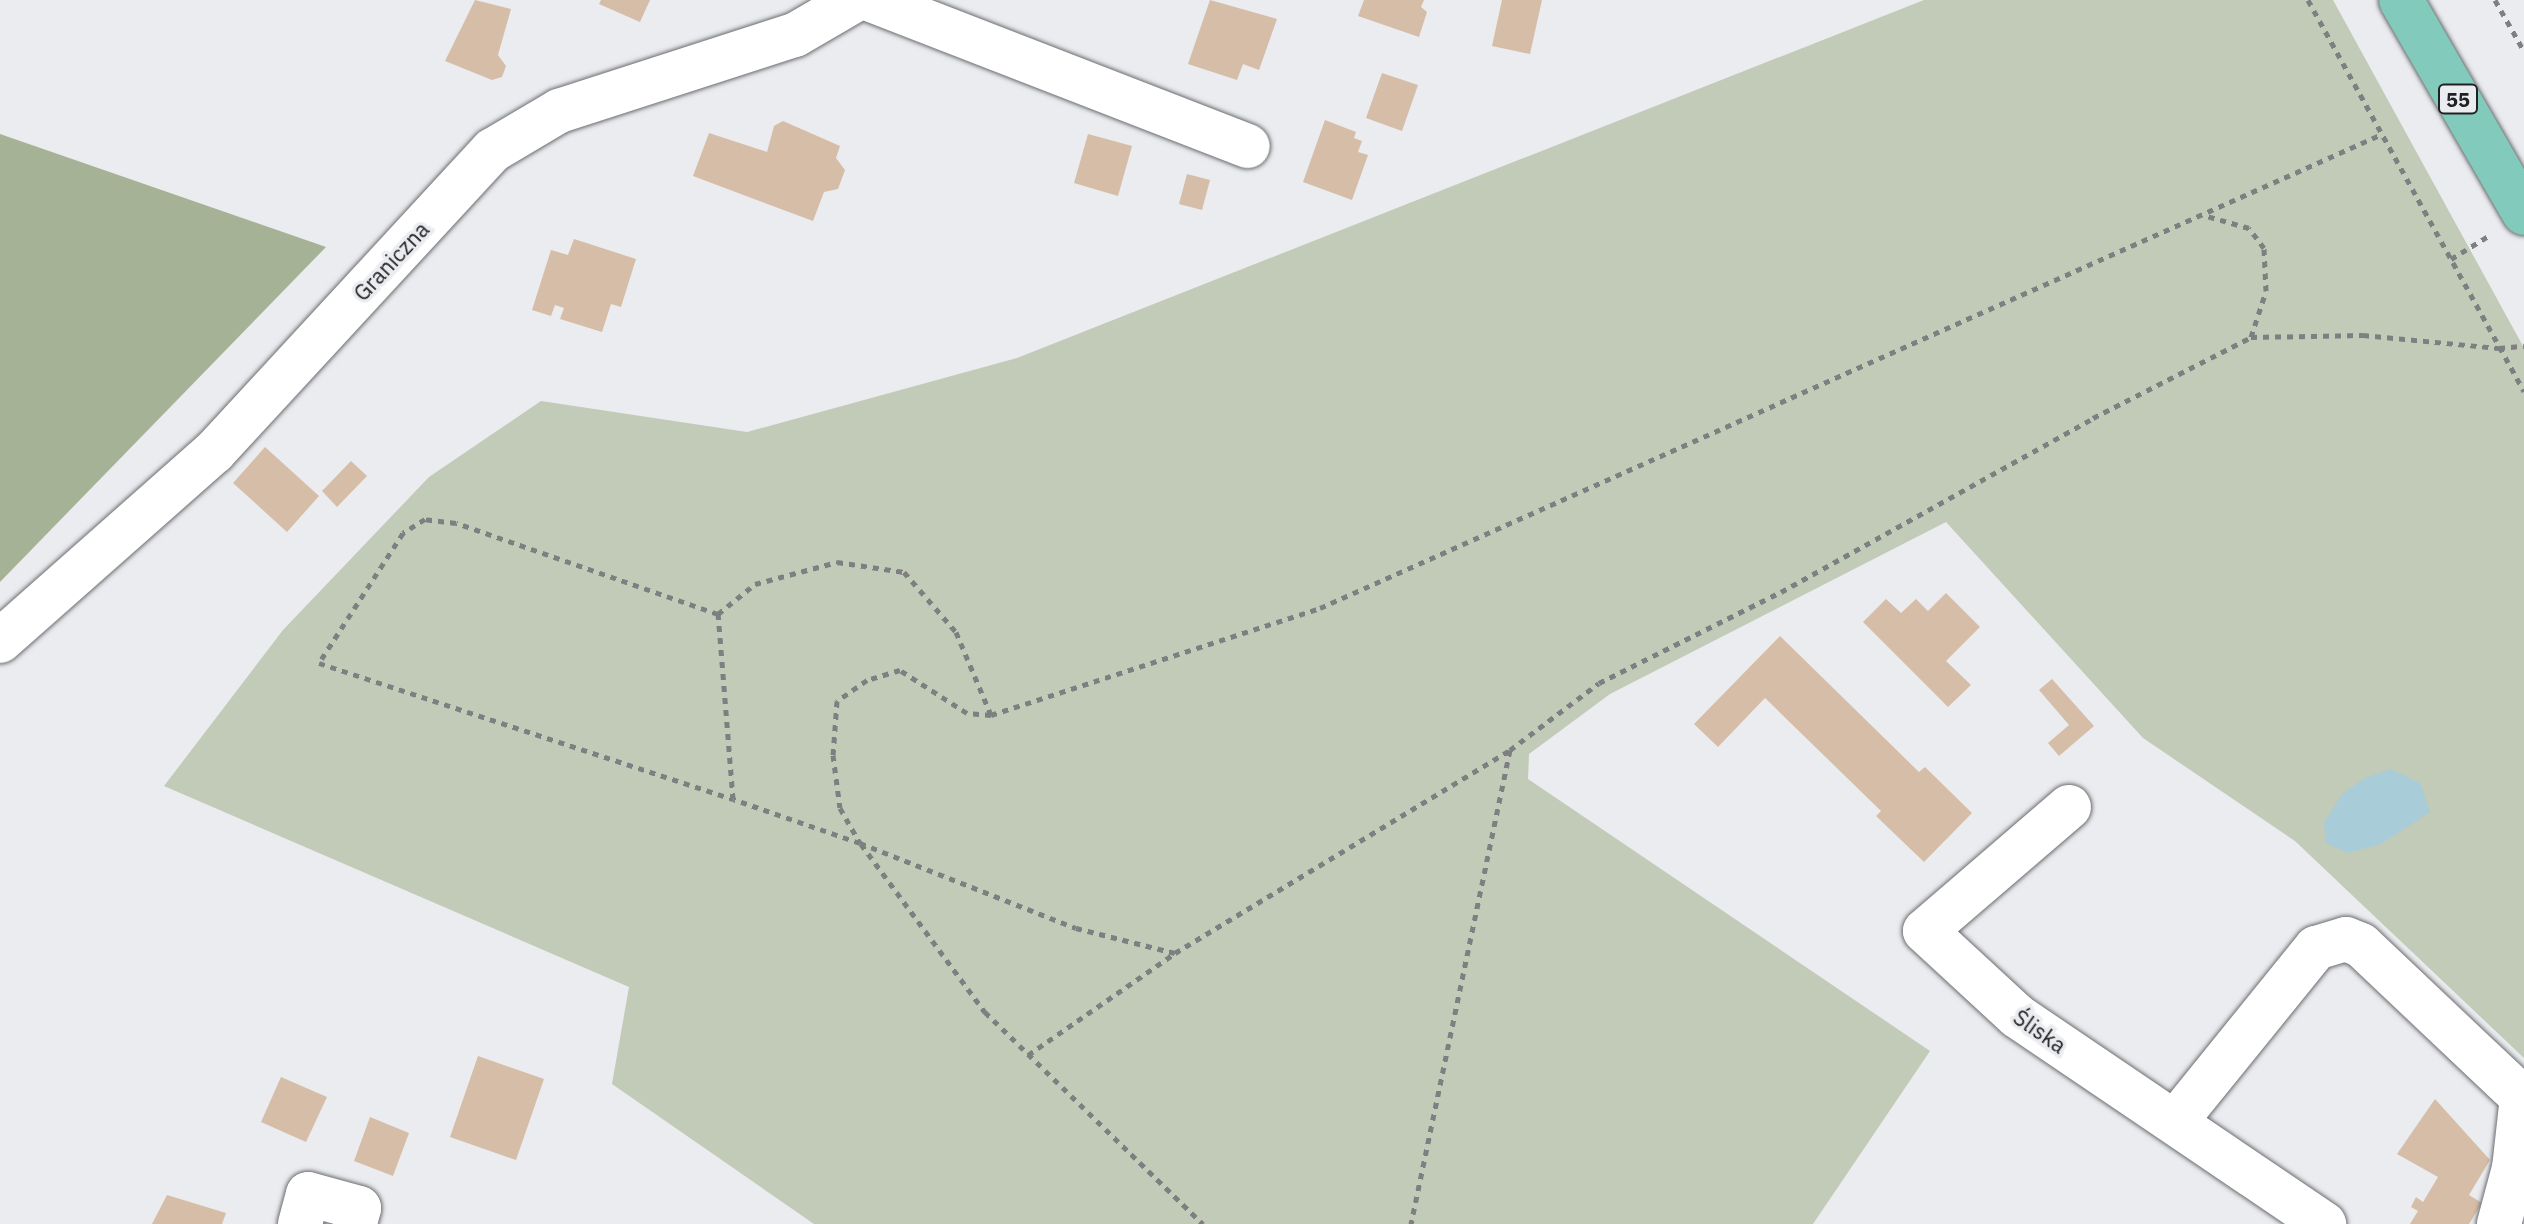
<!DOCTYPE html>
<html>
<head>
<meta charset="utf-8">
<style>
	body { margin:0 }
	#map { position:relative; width:2524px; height:1224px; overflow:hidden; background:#eaecef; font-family:"IBM Plex Sans",sans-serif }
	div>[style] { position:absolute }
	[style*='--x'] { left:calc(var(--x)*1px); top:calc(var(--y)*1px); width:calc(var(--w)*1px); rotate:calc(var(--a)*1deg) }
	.green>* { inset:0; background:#c2cab8 }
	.forest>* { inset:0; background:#a5b296 }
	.water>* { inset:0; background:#a8ccd8 }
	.building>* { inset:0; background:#d6bda7 }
	.path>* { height:5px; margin-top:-2.5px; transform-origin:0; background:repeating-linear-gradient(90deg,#7d7f81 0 6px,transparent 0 12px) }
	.roads { filter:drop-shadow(0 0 2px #6c6d70) drop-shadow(0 0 2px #6c6d70) }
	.minor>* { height:44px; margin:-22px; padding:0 22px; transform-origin:22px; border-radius:22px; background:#fff }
	.major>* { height:44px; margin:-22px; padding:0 22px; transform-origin:22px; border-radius:22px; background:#82cabc }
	span { translate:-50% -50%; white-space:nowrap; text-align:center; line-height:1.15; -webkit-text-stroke:7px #eaecef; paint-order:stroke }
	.shield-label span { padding:2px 6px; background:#eaecef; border:2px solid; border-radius:6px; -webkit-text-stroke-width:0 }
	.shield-label { font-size:20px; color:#202122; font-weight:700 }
	.street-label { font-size:22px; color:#202122 }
</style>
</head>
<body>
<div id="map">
	<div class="green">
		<div style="clip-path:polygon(1924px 0,2333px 0,2524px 348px,2524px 1058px,2295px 841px,2143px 738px,1946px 522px,1610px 694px,1529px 754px,1528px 779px,1930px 1051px,1813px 1224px,814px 1224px,612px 1084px,629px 987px,164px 786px,283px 630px,429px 477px,541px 401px,747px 432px,1017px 358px)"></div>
	</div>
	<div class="forest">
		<div style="clip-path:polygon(0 134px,326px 247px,0 582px)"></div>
	</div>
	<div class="water">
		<div style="clip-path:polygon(2391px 769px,2420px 783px,2430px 812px,2381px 844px,2348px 853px,2326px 843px,2324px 823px,2342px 794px,2365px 778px)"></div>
	</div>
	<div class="building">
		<div style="clip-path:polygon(475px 0,511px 9px,498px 55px,506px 66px,502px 77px,492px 80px,445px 61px)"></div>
		<div style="clip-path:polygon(601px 0,650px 0,640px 22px,599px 4px)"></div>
		<div style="clip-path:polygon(1210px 0,1277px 19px,1259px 70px,1243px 64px,1237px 80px,1188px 64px)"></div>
		<div style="clip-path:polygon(1364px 0,1424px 0,1421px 7px,1427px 12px,1419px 37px,1358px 16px)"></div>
		<div style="clip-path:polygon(1502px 0,1542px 0,1530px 54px,1492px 46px)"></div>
		<div style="clip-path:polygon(1382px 73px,1418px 85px,1402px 131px,1366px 118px)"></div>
		<div style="clip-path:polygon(1325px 120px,1356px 132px,1354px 138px,1362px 141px,1358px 152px,1368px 155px,1352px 200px,1303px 182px)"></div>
		<div style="clip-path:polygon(783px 121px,840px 146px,836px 158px,845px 170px,838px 189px,824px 192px,813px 221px,693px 176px,709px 133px,767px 152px,774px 126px)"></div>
		<div style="clip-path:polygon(1088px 134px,1132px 146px,1118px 196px,1074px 183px)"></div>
		<div style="clip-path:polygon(1187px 174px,1210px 180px,1202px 210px,1179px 204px)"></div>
		<div style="clip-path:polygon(574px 239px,636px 259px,621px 307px,611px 304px,602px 332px,560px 319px,564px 308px,555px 305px,551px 316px,532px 310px,551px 250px,568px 255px)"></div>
		<div style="clip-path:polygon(265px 447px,319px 496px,287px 532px,233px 483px)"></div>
		<div style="clip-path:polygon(351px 461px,367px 476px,337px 507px,322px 491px)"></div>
		<div style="clip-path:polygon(1946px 593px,1980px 627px,1946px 661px,1971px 685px,1948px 707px,1863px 622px,1886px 599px,1901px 613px,1916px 599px,1928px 611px)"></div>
		<div style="clip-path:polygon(1780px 636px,1919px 772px,1925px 767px,1972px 813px,1924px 862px,1876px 816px,1881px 811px,1765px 698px,1718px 747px,1694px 724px)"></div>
		<div style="clip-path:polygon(2052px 679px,2094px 726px,2059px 756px,2048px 743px,2069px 725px,2039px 690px)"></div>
		<div style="clip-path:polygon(478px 1056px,544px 1079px,516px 1160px,450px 1137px)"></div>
		<div style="clip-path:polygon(281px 1077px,327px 1097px,306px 1142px,261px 1122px)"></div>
		<div style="clip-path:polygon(2435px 1099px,2490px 1160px,2469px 1195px,2482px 1203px,2469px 1224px,2410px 1224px,2418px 1211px,2411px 1207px,2416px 1197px,2423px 1202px,2438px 1177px,2397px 1154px)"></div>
		<div style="clip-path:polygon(370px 1117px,409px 1133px,393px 1176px,354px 1161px)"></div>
		<div style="clip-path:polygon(167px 1195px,226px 1213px,222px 1224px,152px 1224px)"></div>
	</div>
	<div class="path">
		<div style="--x:2308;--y:0;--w:447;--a:61.1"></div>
		<div style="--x:2495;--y:0;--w:59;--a:60.4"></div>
		<div style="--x:2451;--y:259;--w:46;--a:-31.6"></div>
		<div style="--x:2251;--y:337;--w:112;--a:-1"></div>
		<div style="--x:2363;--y:335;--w:137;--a:5.5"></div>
		<div style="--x:2499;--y:348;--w:25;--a:-5"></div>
		<div style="--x:718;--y:614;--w:277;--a:-160.8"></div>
		<div style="--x:456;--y:523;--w:31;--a:-173"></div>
		<div style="--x:425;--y:519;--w:26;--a:148"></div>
		<div style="--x:403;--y:533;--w:155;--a:122.9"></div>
		<div style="--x:319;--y:663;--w:436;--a:18.2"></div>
		<div style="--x:991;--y:715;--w:24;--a:-175"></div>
		<div style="--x:967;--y:713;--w:80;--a:-147.3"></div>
		<div style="--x:900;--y:670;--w:34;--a:163"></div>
		<div style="--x:867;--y:680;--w:37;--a:145"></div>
		<div style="--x:837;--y:701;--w:54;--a:94.2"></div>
		<div style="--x:833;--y:755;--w:53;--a:82.5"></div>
		<div style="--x:840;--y:808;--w:40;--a:60.3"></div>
		<div style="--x:860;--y:843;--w:134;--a:-160.9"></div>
		<div style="--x:733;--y:799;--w:186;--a:-94.6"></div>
		<div style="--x:718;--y:614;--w:48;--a:-39"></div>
		<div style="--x:755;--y:584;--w:85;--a:-15"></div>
		<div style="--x:837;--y:562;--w:68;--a:8.5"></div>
		<div style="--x:904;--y:572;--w:79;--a:49.1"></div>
		<div style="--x:956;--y:632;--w:90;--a:67.1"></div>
		<div style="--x:991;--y:715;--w:346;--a:-18"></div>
		<div style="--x:1320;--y:608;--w:1163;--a:-24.05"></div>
		<div style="--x:1510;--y:750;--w:111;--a:-37"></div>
		<div style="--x:1599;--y:683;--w:203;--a:-26.6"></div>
		<div style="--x:1781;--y:592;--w:357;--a:-29.1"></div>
		<div style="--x:2093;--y:418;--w:178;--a:-27.1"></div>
		<div style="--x:2251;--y:337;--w:48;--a:-71.9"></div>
		<div style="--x:2266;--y:291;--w:43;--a:-92.7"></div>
		<div style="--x:2264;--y:248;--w:25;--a:-127"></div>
		<div style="--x:2249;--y:228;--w:48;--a:-164.2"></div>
		<div style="--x:860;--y:843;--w:232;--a:21.5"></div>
		<div style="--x:1076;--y:928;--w:102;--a:14.2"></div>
		<div style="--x:1175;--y:953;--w:392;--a:-31.2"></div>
		<div style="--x:1510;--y:750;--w:484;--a:101.8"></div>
		<div style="--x:861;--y:844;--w:209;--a:53.6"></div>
		<div style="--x:985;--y:1012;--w:304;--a:44.2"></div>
		<div style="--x:1028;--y:1055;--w:178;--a:-34.7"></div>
	</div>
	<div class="roads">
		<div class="minor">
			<div style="--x:871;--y:0;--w:404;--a:21.2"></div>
			<div style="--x:0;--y:641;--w:286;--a:-41.5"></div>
			<div style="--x:214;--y:452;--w:411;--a:-47.3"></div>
			<div style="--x:493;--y:150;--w:77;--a:-30.6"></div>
			<div style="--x:559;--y:111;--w:248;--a:-17.9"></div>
			<div style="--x:795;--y:35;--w:69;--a:-30.3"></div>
			<div style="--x:2069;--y:807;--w:190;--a:139.3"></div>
			<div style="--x:1925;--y:931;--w:125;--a:42.7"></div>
			<div style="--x:2017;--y:1016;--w:371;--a:34.1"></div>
			<div style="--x:2175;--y:1122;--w:224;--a:-51"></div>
			<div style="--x:2316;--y:948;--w:31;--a:-17"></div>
			<div style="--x:2346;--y:939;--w:16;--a:22"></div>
			<div style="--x:2361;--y:945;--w:221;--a:43.4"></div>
			<div style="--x:2522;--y:1097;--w:71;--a:96.4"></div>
			<div style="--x:2514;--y:1168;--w:58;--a:105"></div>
			<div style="--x:300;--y:1224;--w:31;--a:-75"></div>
			<div style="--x:308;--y:1194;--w:53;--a:15.4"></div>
			<div style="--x:359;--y:1208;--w:16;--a:104"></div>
		</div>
		<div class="major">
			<div style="--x:2401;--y:0;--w:246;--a:60"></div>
		</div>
	</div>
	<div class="shield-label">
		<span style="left:2458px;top:99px">55</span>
	</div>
	<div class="street-label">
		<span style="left:391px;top:261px;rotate:-47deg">Graniczna</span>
		<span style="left:2040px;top:1031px;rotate:35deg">Śliska</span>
	</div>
</div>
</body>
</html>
